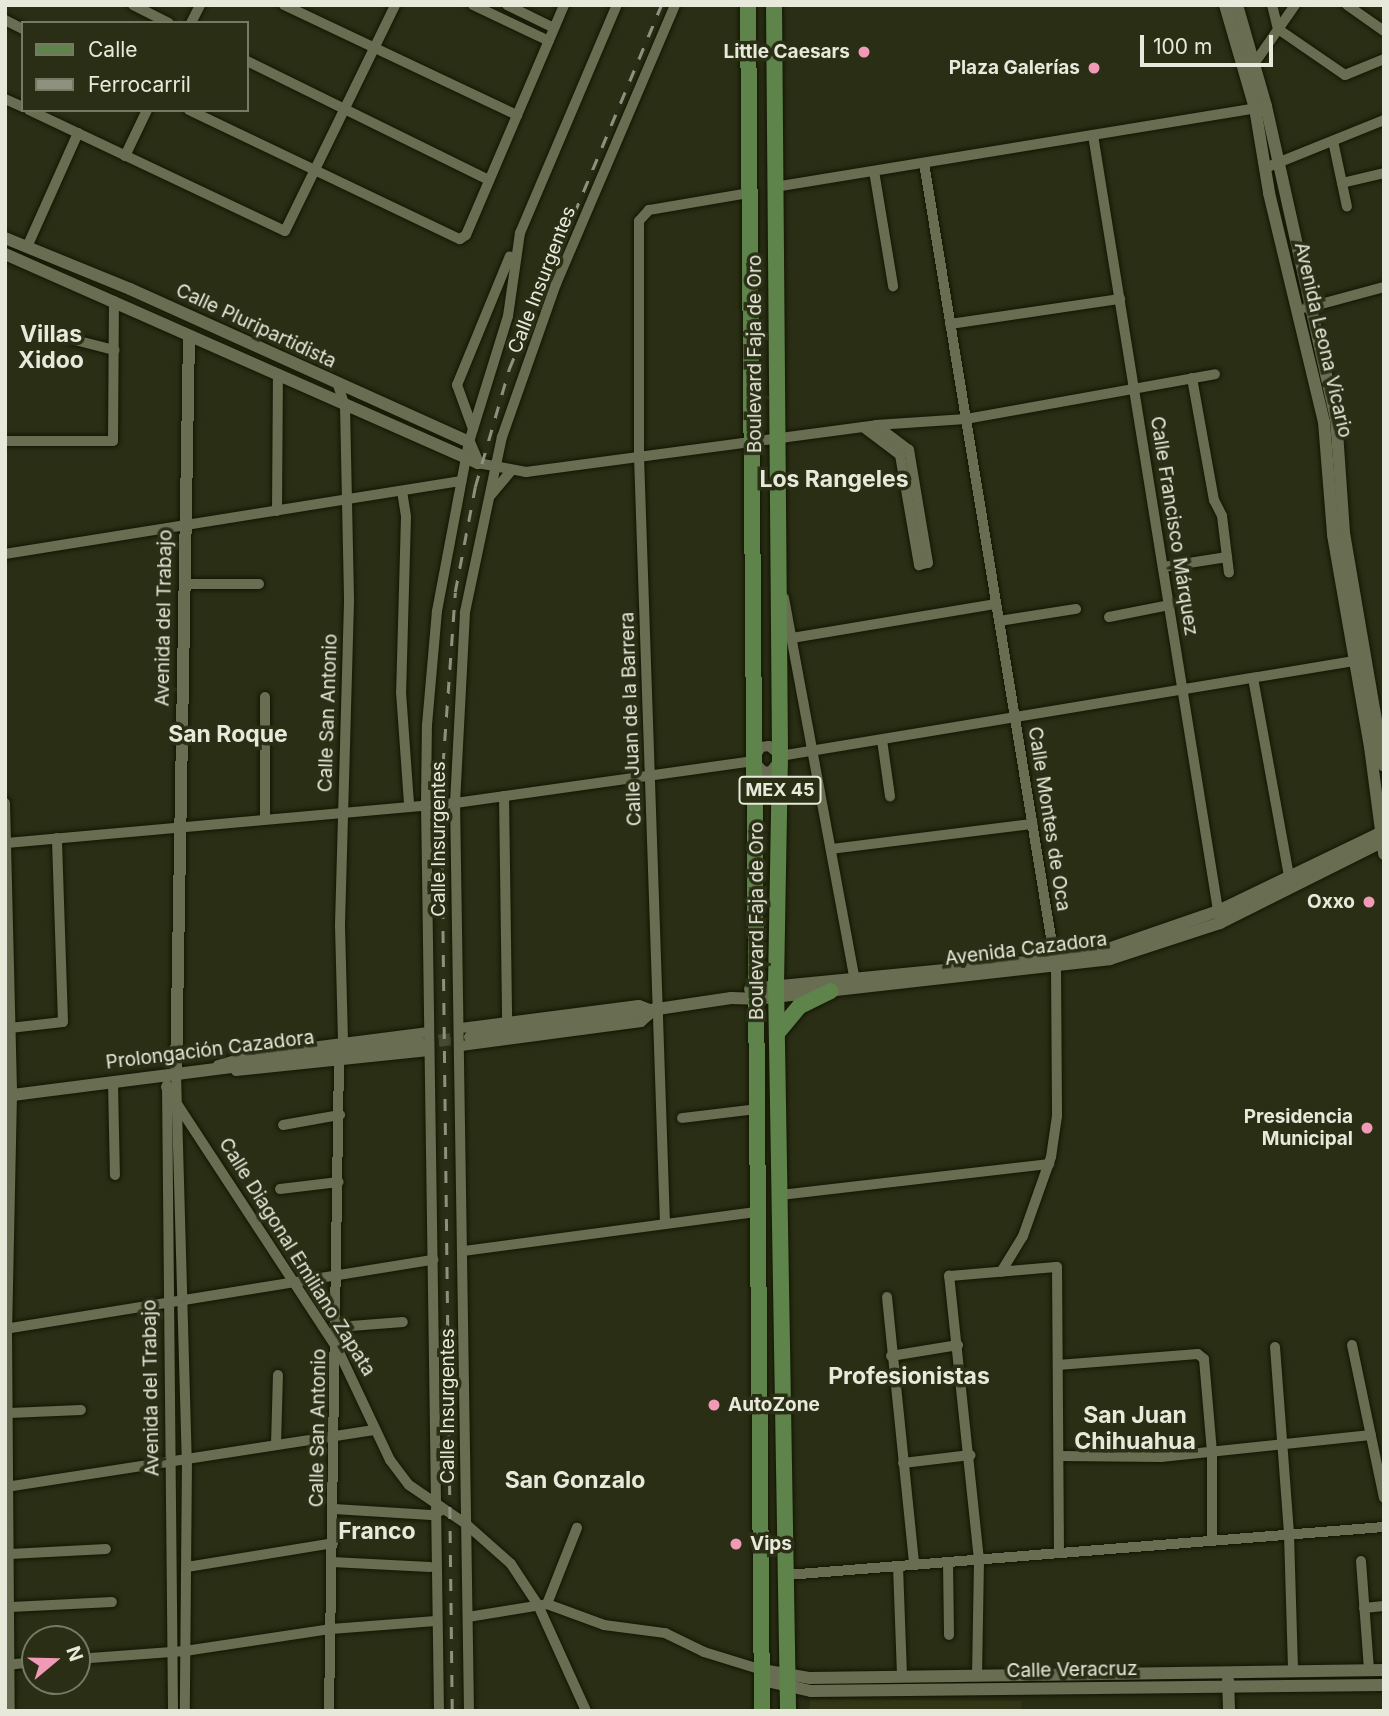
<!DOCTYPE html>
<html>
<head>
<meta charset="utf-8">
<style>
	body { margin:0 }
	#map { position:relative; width:1389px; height:1716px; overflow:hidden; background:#2a2e15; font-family:Inter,sans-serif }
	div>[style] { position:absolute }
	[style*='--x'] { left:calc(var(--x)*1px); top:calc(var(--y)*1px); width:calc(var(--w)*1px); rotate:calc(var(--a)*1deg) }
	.built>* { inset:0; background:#333717 }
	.tertiary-tunnel>* { height:12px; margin-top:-6px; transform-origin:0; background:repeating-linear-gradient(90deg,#464a33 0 12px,transparent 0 18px) }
	.roads { filter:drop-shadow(0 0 2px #131601) drop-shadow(0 0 2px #131601) }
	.minor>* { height:10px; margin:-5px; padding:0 5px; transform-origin:5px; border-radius:5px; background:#696d52 }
	.tertiary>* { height:12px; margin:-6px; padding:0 6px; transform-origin:6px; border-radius:6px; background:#696d52 }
	.primary>* { height:16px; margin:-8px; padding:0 8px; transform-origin:8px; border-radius:8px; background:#5e844b }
	.rail>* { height:2.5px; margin-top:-1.25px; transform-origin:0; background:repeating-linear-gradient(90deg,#8e917d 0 12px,transparent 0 24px) }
	.dots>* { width:19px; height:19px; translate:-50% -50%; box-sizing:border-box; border:4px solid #2a2e15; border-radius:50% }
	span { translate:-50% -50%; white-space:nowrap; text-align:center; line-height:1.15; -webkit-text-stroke:7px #2a2e15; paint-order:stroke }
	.shield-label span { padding:2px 5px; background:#2a2e15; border:2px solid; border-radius:5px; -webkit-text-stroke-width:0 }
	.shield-label { font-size:18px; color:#e7eadb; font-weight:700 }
	.poi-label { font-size:19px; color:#e7eadb; font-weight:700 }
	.right { translate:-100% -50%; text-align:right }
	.left { translate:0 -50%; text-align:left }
	.street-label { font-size:19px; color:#e7eadb }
	.quarter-label { font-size:23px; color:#e7eadb; font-weight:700 }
	.frame { position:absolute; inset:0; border:7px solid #e7eadb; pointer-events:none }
	.legend { position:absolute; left:21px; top:21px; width:228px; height:91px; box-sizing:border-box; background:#2a2e15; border:2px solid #767964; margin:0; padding:9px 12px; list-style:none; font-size:21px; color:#e7eadb }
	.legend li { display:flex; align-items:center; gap:14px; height:35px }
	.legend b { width:35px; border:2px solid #767964 }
	.north { position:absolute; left:21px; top:1625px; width:70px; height:70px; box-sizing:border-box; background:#2a2e15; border:2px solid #767964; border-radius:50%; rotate:71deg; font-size:19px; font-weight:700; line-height:28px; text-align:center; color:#e7eadb }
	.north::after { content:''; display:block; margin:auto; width:24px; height:32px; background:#f09ab7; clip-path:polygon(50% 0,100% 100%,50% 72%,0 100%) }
	.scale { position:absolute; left:1140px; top:35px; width:133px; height:32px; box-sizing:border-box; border:4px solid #e7eadb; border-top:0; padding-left:9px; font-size:21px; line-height:24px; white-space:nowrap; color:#e7eadb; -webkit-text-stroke:5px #2a2e15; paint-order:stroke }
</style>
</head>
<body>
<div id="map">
	<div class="built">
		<div style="clip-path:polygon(810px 1699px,1021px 1701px,1021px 1711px,809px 1711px)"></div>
	</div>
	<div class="tertiary-tunnel">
		<div style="--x:421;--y:1043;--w:48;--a:-7.1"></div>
	</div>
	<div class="roads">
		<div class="minor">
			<div style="--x:133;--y:5;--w:40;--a:26.6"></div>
			<div style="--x:284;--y:5;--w:258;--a:25.3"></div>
			<div style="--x:473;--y:5;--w:84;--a:25.3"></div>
			<div style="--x:507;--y:5;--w:52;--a:26.1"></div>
			<div style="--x:1272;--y:5;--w:25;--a:76"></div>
			<div style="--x:1278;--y:29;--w:81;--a:34.5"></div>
			<div style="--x:1345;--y:75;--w:42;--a:-22.3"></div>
			<div style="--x:1347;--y:5;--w:45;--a:35.1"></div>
			<div style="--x:5;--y:20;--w:20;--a:27"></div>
			<div style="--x:191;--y:23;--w:20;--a:-63"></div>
			<div style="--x:247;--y:61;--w:270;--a:26.2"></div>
			<div style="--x:1254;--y:64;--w:72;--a:-55.2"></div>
			<div style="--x:5;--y:99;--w:20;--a:24"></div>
			<div style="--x:29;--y:110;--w:283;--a:25.3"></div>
			<div style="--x:285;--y:231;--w:251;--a:-64"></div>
			<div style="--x:189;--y:110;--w:300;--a:25.5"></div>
			<div style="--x:460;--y:239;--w:7;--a:-34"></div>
			<div style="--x:466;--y:235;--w:250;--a:-66.9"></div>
			<div style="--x:1093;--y:135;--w:791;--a:80.84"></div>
			<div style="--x:1333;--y:141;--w:67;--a:78"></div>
			<div style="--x:125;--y:156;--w:51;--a:-64.4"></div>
			<div style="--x:924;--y:163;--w:816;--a:80.69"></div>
			<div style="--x:1056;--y:968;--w:148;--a:89.6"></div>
			<div style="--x:1057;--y:1116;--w:41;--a:98.3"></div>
			<div style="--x:1051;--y:1157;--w:84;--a:109.5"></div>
			<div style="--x:1023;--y:1236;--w:42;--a:121.4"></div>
			<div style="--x:1265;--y:168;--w:128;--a:-22"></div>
			<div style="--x:874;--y:171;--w:117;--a:80.6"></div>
			<div style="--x:1342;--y:183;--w:43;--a:-13.4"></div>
			<div style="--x:775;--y:187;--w:493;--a:-9.3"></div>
			<div style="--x:27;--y:247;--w:125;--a:-65.9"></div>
			<div style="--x:1306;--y:308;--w:81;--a:-15.1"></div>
			<div style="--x:950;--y:324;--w:172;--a:-8.4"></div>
			<div style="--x:67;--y:338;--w:49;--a:14.3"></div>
			<div style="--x:1192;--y:378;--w:124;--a:79.8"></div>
			<div style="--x:1214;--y:500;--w:18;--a:63"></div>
			<div style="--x:1222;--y:516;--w:57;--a:83"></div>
			<div style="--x:338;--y:385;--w:22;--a:72"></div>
			<div style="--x:345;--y:406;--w:196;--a:88.8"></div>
			<div style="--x:349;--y:602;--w:324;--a:91.6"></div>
			<div style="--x:340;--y:926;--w:117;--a:88.5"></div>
			<div style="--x:863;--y:427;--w:46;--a:37.1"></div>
			<div style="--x:900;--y:455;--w:112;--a:80.2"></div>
			<div style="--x:919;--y:565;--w:9;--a:-13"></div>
			<div style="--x:928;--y:563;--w:115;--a:-99.5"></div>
			<div style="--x:909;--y:450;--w:41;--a:-142.9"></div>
			<div style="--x:473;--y:429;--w:47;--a:-110"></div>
			<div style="--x:457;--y:385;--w:139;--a:-67.7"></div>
			<div style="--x:5;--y:441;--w:108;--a:0"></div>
			<div style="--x:113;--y:441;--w:140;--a:-89.6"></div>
			<div style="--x:478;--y:463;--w:49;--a:10.6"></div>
			<div style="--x:526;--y:472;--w:353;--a:-7.6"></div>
			<div style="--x:876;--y:425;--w:90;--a:-3.8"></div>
			<div style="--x:966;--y:419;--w:253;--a:-10.2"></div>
			<div style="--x:402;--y:491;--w:26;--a:81"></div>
			<div style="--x:406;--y:517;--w:175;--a:91.6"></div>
			<div style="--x:401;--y:692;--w:112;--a:85.9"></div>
			<div style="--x:490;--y:496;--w:31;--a:-50"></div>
			<div style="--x:277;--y:511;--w:134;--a:-89.6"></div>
			<div style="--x:5;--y:554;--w:462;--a:-9.1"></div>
			<div style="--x:1163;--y:567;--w:65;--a:-8.9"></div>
			<div style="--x:184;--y:584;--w:75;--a:0"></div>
			<div style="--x:784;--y:598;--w:384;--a:79.5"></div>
			<div style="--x:1109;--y:617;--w:61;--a:-11.3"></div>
			<div style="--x:999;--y:621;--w:78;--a:-8.9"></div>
			<div style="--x:792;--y:638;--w:207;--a:-9.5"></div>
			<div style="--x:1253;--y:678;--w:201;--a:79.7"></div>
			<div style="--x:265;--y:697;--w:121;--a:90"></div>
			<div style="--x:882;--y:740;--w:57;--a:81.9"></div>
			<div style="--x:780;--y:756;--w:588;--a:-9.4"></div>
			<div style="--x:755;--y:757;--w:12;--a:-59"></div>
			<div style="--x:761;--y:747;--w:8;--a:-7"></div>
			<div style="--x:769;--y:746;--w:14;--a:39"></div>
			<div style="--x:754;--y:761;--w:13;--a:48"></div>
			<div style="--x:763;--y:771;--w:7;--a:8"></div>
			<div style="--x:770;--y:772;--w:13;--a:-51"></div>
			<div style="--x:504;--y:796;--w:226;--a:89.2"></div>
			<div style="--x:5;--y:803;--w:292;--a:88.6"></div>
			<div style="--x:12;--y:1095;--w:233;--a:91.2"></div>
			<div style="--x:7;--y:1328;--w:383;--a:89.6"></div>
			<div style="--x:6;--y:843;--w:451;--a:-5.1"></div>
			<div style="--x:455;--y:803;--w:302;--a:-8"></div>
			<div style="--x:831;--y:849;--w:203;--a:-7.1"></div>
			<div style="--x:10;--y:1028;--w:53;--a:-6.5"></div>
			<div style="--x:63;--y:1022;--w:184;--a:-91.9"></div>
			<div style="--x:461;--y:1028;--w:179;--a:-7.4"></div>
			<div style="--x:639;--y:1005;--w:14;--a:21"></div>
			<div style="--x:461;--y:1046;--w:182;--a:-7.6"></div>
			<div style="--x:641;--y:1022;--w:18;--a:-41"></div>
			<div style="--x:218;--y:1065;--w:41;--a:-15.8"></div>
			<div style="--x:257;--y:1054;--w:173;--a:-7.3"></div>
			<div style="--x:236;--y:1071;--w:194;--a:-5.9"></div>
			<div style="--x:176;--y:1074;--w:385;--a:88.4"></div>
			<div style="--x:187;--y:1459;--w:252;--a:90.5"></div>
			<div style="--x:113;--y:1083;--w:92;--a:88.8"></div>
			<div style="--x:167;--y:1085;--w:626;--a:89.45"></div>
			<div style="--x:166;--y:1087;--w:314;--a:56.8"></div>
			<div style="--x:338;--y:1350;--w:122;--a:64.7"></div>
			<div style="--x:390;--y:1460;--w:31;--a:53"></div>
			<div style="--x:409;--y:1485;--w:69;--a:34.4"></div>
			<div style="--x:466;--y:1524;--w:60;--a:41.6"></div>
			<div style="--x:511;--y:1564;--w:49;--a:56.6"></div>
			<div style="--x:538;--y:1605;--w:116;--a:65.6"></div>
			<div style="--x:682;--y:1118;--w:76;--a:-6.8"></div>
			<div style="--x:283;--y:1125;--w:58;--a:-10"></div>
			<div style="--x:280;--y:1189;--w:59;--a:-6.8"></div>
			<div style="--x:781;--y:1195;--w:270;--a:-6.6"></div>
			<div style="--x:665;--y:1224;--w:767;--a:-91.94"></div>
			<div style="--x:639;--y:457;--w:236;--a:-90"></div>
			<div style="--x:639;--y:221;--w:15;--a:-48"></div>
			<div style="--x:649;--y:210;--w:100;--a:-9.7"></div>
			<div style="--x:464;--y:1251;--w:297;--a:-7.6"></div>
			<div style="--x:887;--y:1297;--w:269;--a:84.2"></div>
			<div style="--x:338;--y:1327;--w:65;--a:-4.4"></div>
			<div style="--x:5;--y:1329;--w:434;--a:-9.2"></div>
			<div style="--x:1352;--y:1345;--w:156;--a:78.2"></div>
			<div style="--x:1275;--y:1347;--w:188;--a:85.7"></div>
			<div style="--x:1289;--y:1534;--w:137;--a:88.3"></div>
			<div style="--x:891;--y:1356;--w:68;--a:-9.3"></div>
			<div style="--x:1058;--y:1365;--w:140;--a:-4.5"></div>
			<div style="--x:1198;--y:1354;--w:8;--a:40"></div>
			<div style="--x:1204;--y:1359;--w:94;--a:85.1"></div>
			<div style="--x:1212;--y:1453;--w:87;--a:90"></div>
			<div style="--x:9;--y:1413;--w:72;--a:-2.4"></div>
			<div style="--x:276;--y:1445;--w:70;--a:-88.4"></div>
			<div style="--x:1060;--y:1456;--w:101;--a:0.6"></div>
			<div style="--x:1161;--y:1457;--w:211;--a:-6"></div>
			<div style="--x:903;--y:1463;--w:68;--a:-6.7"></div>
			<div style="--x:6;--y:1487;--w:374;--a:-8.8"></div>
			<div style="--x:334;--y:1509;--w:97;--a:3.5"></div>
			<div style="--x:431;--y:1515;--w:12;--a:-24"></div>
			<div style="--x:10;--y:1554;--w:96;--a:-3"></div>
			<div style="--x:1361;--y:1561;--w:109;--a:85.8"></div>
			<div style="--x:332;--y:1562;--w:98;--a:2.9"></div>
			<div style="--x:948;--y:1562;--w:73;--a:89.2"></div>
			<div style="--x:898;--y:1566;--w:111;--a:87.9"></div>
			<div style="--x:187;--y:1567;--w:148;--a:-9.3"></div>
			<div style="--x:787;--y:1575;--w:599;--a:-4.6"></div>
			<div style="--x:547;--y:1604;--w:82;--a:-68.5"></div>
			<div style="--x:11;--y:1607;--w:101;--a:-2.8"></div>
			<div style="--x:1364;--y:1608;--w:20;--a:-6"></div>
			<div style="--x:468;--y:1617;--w:80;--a:-9.3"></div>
			<div style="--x:547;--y:1604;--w:61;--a:20.2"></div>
			<div style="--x:604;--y:1625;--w:62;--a:7.5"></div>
			<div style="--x:665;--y:1633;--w:43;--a:26"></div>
			<div style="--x:704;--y:1652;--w:61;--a:17.2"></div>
			<div style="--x:77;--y:1659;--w:108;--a:-4.2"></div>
			<div style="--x:185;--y:1651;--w:148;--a:-8.6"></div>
			<div style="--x:331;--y:1629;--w:105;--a:-4.4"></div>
			<div style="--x:6;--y:1665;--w:29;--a:-6"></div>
			<div style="--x:977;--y:1676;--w:116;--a:-89"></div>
			<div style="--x:979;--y:1560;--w:286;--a:-96"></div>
			<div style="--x:949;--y:1276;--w:108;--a:-4.8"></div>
			<div style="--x:1057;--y:1267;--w:284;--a:89.6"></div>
			<div style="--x:329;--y:1711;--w:649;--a:-89.12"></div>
			<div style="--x:439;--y:1711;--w:909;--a:-90.82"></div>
			<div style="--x:426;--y:802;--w:77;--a:-89.3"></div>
			<div style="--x:427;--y:725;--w:114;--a:-85"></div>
			<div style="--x:437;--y:611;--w:172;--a:-79.3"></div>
			<div style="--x:469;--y:442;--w:132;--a:-72.8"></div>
			<div style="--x:508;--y:316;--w:84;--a:-81.8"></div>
			<div style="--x:520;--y:233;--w:248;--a:-67"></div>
			<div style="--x:469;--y:1711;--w:908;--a:-90.88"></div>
			<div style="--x:455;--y:803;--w:191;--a:-87"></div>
			<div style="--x:465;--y:612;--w:179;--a:-78.1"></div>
			<div style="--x:502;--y:437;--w:162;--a:-70.6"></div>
			<div style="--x:556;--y:284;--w:303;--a:-66.9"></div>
		</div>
		<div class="tertiary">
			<div style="--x:1225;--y:5;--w:107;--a:73.8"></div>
			<div style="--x:1255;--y:108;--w:86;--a:80.6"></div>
			<div style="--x:1269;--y:193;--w:236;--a:76.5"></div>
			<div style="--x:1324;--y:422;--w:113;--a:85.4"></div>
			<div style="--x:1333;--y:535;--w:215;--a:80.1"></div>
			<div style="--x:1370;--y:747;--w:108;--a:82.5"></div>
			<div style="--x:1237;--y:5;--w:105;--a:74"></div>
			<div style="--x:1266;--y:106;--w:320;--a:77.4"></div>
			<div style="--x:1336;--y:418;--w:115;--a:86"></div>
			<div style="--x:1344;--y:533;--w:236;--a:80.3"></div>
			<div style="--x:5;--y:238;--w:135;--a:22.2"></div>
			<div style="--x:130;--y:289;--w:372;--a:24.3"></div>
			<div style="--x:469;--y:442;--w:23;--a:67"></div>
			<div style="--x:5;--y:254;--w:517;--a:23.84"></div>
			<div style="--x:750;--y:989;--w:306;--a:-5.6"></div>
			<div style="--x:1055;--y:959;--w:57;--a:-11.1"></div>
			<div style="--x:1111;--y:948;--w:113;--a:-19.1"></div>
			<div style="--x:1218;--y:911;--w:184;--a:-25.7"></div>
			<div style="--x:470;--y:1037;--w:264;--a:-8.5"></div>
			<div style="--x:731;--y:998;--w:24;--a:2"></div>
			<div style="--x:755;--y:999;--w:357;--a:-6.4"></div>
			<div style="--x:1110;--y:959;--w:116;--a:-18.1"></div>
			<div style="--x:1220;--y:923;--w:183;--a:-26.6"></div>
			<div style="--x:176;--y:1074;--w:736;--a:-88.99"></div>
			<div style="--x:5;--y:1096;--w:419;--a:-7.3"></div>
			<div style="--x:762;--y:1670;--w:49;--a:9.5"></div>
			<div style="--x:810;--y:1678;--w:574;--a:-0.8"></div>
			<div style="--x:762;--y:1680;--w:50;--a:12.7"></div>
			<div style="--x:811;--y:1691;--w:573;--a:-0.6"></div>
			<div style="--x:1228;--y:1680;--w:31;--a:88"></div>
		</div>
		<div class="primary">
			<div style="--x:748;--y:5;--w:1706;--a:89.53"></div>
			<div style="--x:774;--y:5;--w:751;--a:89.54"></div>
			<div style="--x:780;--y:756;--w:228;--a:91"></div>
			<div style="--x:776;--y:984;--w:727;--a:89.05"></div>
			<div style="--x:778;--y:1032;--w:34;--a:-50"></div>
			<div style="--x:800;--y:1006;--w:34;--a:-26"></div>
		</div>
	</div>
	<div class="rail">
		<div style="--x:452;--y:1711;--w:922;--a:-90.68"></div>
		<div style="--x:441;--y:789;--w:197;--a:-85.9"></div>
		<div style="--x:455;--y:592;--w:107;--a:-79.2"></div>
		<div style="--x:475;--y:487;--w:123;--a:-73.9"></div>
		<div style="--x:509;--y:369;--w:394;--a:-67.3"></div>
	</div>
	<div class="dots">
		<div style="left:864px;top:52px;background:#f09ab7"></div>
		<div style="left:1094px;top:68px;background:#f09ab7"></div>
		<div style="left:1369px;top:902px;background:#f09ab7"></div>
		<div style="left:1367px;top:1128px;background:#f09ab7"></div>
		<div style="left:714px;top:1405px;background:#f09ab7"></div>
		<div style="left:736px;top:1544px;background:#f09ab7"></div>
	</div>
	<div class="shield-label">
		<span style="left:780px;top:790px">MEX 45</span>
	</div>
	<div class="poi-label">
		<span class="right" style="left:850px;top:52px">Little Caesars</span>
		<span class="right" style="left:1080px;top:68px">Plaza Galerías</span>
		<span class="right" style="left:1355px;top:902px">Oxxo</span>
		<span class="right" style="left:1353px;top:1128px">Presidencia<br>Municipal</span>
		<span class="left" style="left:728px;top:1405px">AutoZone</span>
		<span class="left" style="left:750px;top:1544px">Vips</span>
	</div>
	<div class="street-label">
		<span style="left:542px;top:280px;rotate:-69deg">Calle Insurgentes</span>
		<span style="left:256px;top:326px;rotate:25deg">Calle Pluripartidista</span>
		<span style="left:1323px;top:340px;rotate:77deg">Avenida Leona Vicario</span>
		<span style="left:755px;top:354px;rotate:-90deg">Boulevard Faja de Oro</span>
		<span style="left:1174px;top:526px;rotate:81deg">Calle Francisco Márquez</span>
		<span style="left:164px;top:618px;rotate:-89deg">Avenida del Trabajo</span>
		<span style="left:328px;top:713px;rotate:-88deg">Calle San Antonio</span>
		<span style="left:631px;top:719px;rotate:-92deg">Calle Juan de la Barrera</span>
		<span style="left:1049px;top:819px;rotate:81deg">Calle Montes de Oca</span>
		<span style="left:439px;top:839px;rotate:-90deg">Calle Insurgentes</span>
		<span style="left:757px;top:921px;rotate:-90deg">Boulevard Faja de Oro</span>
		<span style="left:1026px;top:949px;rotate:-7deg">Avenida Cazadora</span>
		<span style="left:210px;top:1050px;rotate:-7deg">Prolongación Cazadora</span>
		<span style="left:297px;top:1257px;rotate:58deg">Calle Diagonal Emiliano Zapata</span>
		<span style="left:151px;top:1388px;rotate:-91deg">Avenida del Trabajo</span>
		<span style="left:448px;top:1406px;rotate:-90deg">Calle Insurgentes</span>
		<span style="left:318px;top:1428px;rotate:-89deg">Calle San Antonio</span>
		<span style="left:1072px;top:1670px;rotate:-1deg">Calle Veracruz</span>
	</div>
	<div class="quarter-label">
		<span style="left:51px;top:347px">Villas<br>Xidoo</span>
		<span style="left:834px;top:479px">Los Rangeles</span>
		<span style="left:228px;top:734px">San Roque</span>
		<span style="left:909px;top:1376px">Profesionistas</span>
		<span style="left:1135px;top:1428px">San Juan<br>Chihuahua</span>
		<span style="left:575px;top:1480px">San Gonzalo</span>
		<span style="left:377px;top:1531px">Franco</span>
	</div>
	<div class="frame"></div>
	<ul class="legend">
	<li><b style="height:9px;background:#5e844b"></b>Calle</li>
	<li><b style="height:9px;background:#8e917d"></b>Ferrocarril</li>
	</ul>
	<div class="north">N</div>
	<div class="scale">100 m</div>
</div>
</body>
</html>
